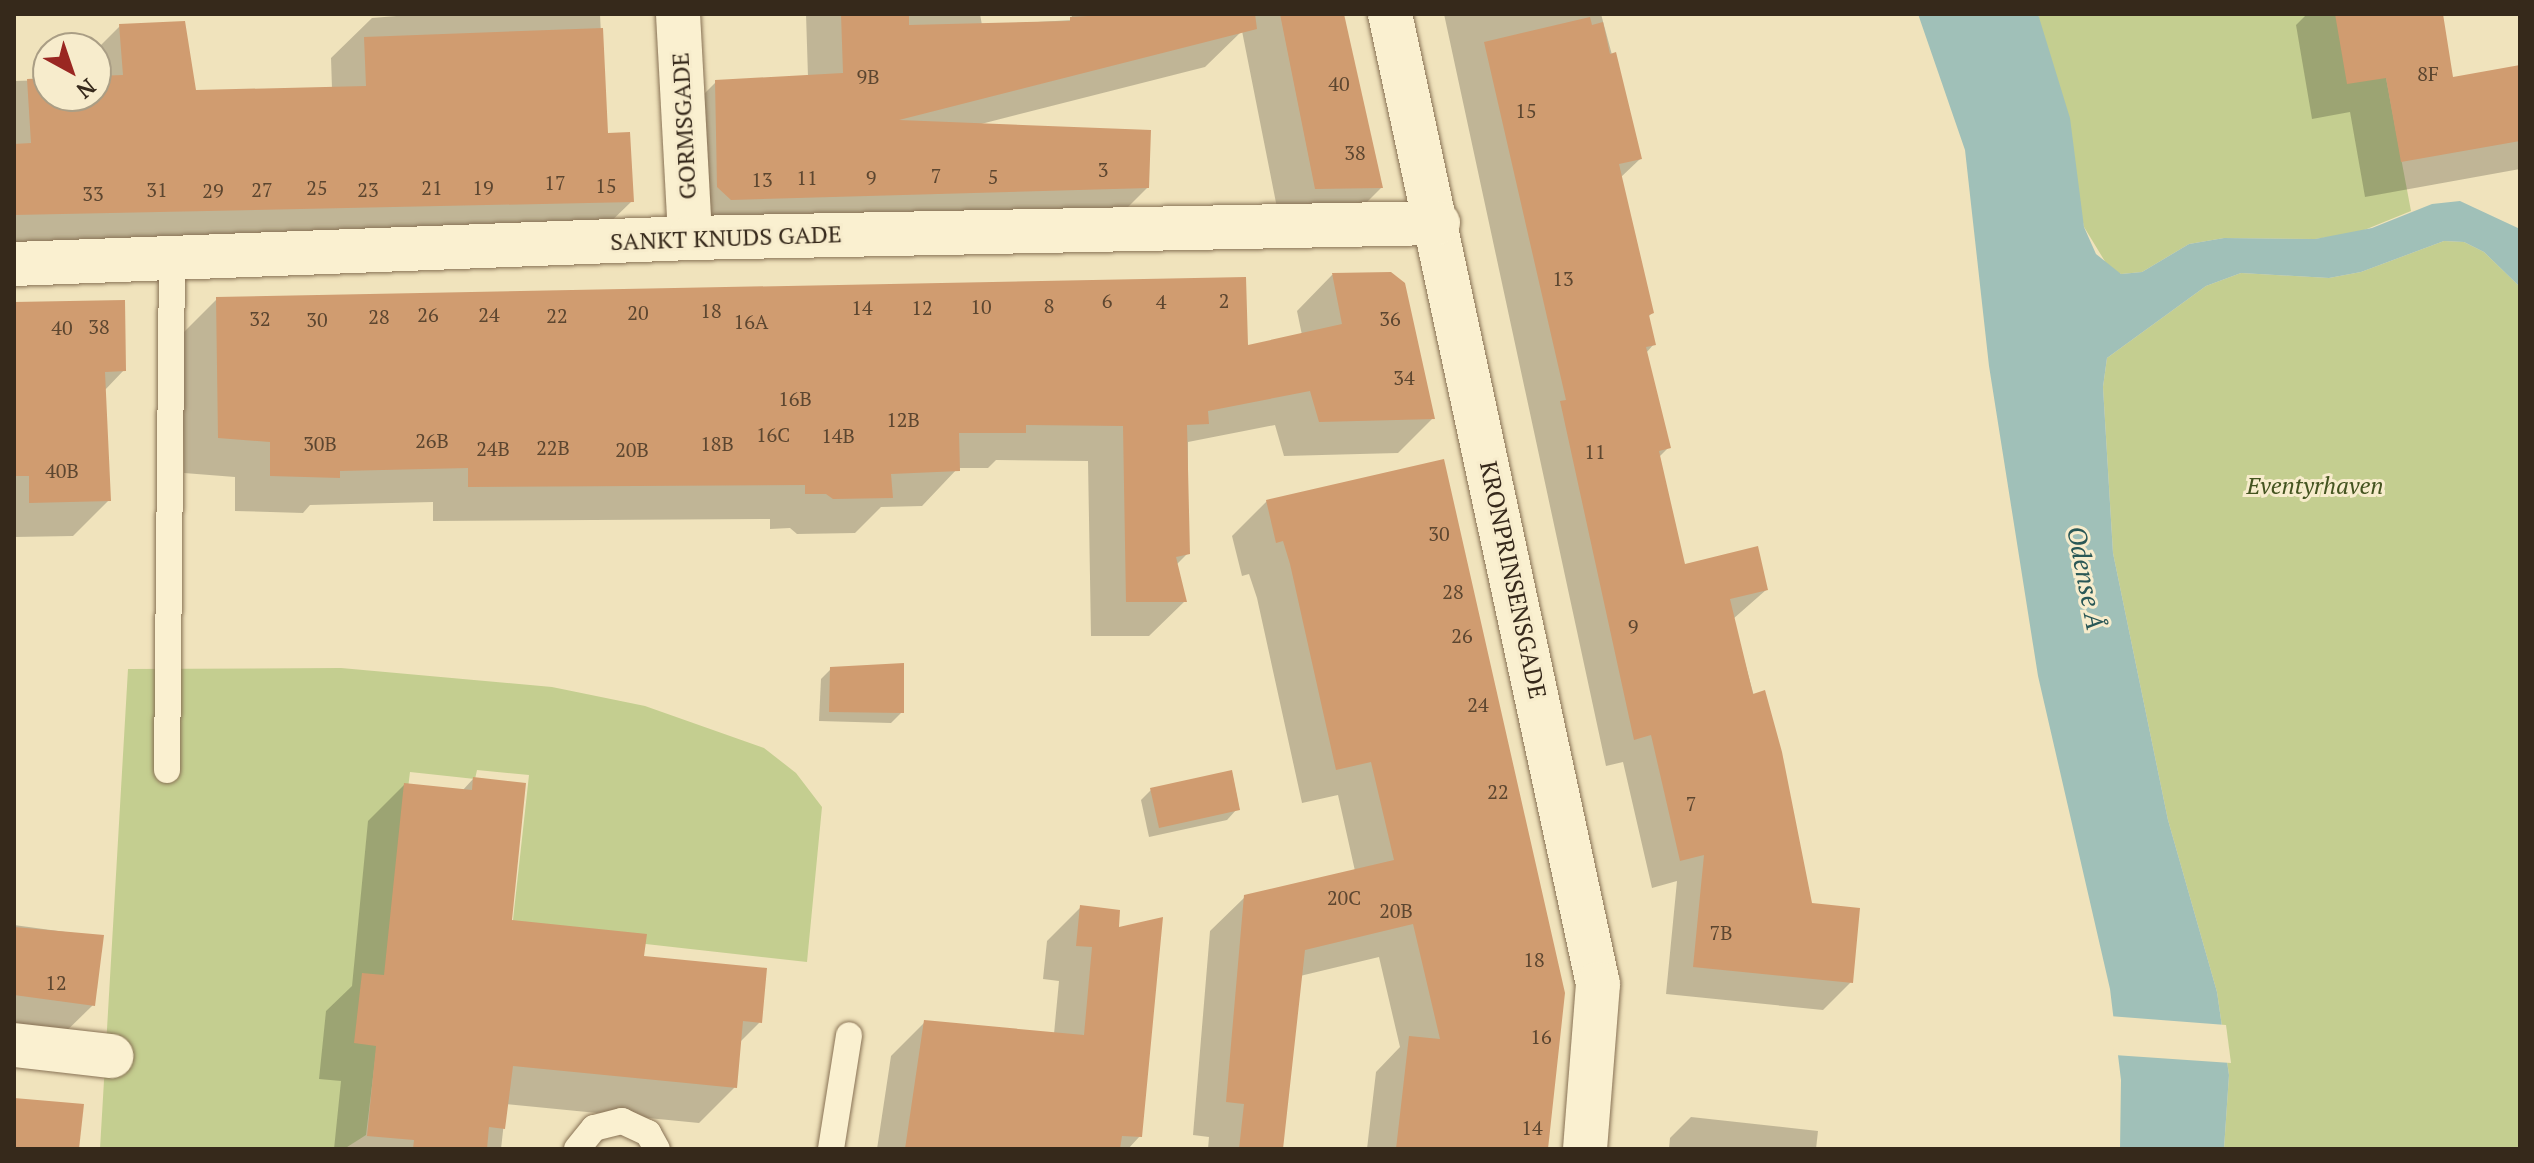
<!DOCTYPE html>
<html>
<head>
<meta charset="utf-8">
<style>
	body { margin:0 }
	#map { position:relative; width:2534px; height:1163px; overflow:hidden; background:#f0e3bc; font-family:"PT Serif",serif }
	div>[style] { position:absolute }
	[style*='--x'] { left:calc(var(--x)*1px); top:calc(var(--y)*1px); width:calc(var(--w)*1px); rotate:calc(var(--a)*1deg) }
	.green>* { inset:0; background:#c4ce90 }
	.water>* { inset:0; background:#a0c0b8 }
	.pier>* { inset:0; background:#f0e3bc }
	.shadow>* { inset:0; background:#0003 }
	.building>* { inset:0; background:#d09c70 }
	.roads { filter:drop-shadow(0 0 2px #887255) drop-shadow(0 0 2px #887255) }
	.service>* { height:26px; margin:-13px; padding:0 13px; transform-origin:13px; border-radius:13px; background:#faf0d0 }
	.minor>* { height:44px; margin:-22px; padding:0 22px; transform-origin:22px; border-radius:22px; background:#faf0d0 }
	span { translate:-50% -50%; white-space:nowrap; text-align:center; line-height:1.15; -webkit-text-stroke:6px #f7eccc; paint-order:stroke }
	.number-label { font-size:20px; color:#5c4630 }
	.number-label span { -webkit-text-stroke-width:0 }
	.street-label { font-size:24px; color:#36291b }
	.park-label { font-size:24px; color:#445420; font-style:italic }
	.water-label { font-size:26px; color:#295756; font-style:italic }
	.frame { position:absolute; inset:0; border:16px solid #36291b; pointer-events:none }
	.north { position:absolute; left:32px; top:32px; width:80px; height:80px; box-sizing:border-box; background:#f7eccc; border:2px solid #aa9e85; border-radius:50%; rotate:140deg; font-size:22px; font-weight:700; line-height:32px; text-align:center; color:#36291b }
	.north::after { content:''; display:block; margin:auto; width:28px; height:36px; background:#9a2722; clip-path:polygon(50% 0,100% 100%,50% 72%,0 100%) }
</style>
</head>
<body>
<div id="map">
	<div class="green">
		<div style="clip-path:polygon(2038px 14px,2335px 14px,2386px 78px,2411px 211px,2357px 233px,2315px 239px,2224px 238px,2189px 244px,2142px 272px,2121px 274px,2109px 268px,2084px 227px)"></div>
		<div style="clip-path:polygon(2444px 241px,2464px 242px,2484px 252px,2520px 287px,2520px 1149px,2224px 1149px,2229px 1075px,2217px 992px,2168px 820px,2113px 553px,2103px 387px,2107px 358px,2206px 286px,2241px 273px,2329px 278px,2361px 272px)"></div>
		<div style="clip-path:polygon(341px 668px,552px 687px,645px 706px,764px 748px,796px 773px,822px 807px,807px 962px,512px 929px,529px 775px,477px 770px,475px 779px,410px 772px,366px 1135px,344px 1149px,100px 1149px,128px 669px)"></div>
	</div>
	<div class="water">
		<div style="clip-path:polygon(1918px 14px,2038px 14px,2070px 118px,2084px 227px,2096px 254px,2121px 274px,2142px 272px,2189px 244px,2224px 238px,2315px 239px,2372px 228px,2432px 204px,2460px 201px,2520px 229px,2520px 287px,2484px 252px,2464px 242px,2444px 241px,2361px 272px,2329px 278px,2241px 273px,2206px 286px,2107px 358px,2103px 387px,2113px 553px,2168px 820px,2217px 992px,2229px 1075px,2224px 1149px,2120px 1149px,2121px 1080px,2110px 989px,2038px 676px,1989px 366px,1965px 150px)"></div>
	</div>
	<div class="pier">
		<div style="clip-path:polygon(2109px 1016px,2226px 1025px,2231px 1063px,2114px 1055px)"></div>
	</div>
	<div class="shadow">
		<div style="clip-path:polygon(421px 14px,600px 14px,606px 135px,632px 201px,598px 234px,14px 247px,14px 81px,48px 80px,48px 96px,96px 96px,96px 50px,120px 26px,194px 92px,332px 89px,331px 58px,372px 18px)"></div>
		<div style="clip-path:polygon(806px 14px,980px 14px,982px 25px,1073px 20px,1071px 14px,1342px 14px,1381px 188px,1347px 222px,1280px 223px,1242px 31px,1205px 67px,981px 124px,1147px 188px,1113px 222px,696px 234px,681px 117px,716px 82px,808px 77px)"></div>
		<div style="clip-path:polygon(1444px 14px,1601px 14px,1640px 159px,1620px 178px,1652px 313px,1648px 317px,1654px 344px,1646px 353px,1669px 447px,1659px 457px,1683px 567px,1766px 590px,1733px 619px,1811px 905px,1851px 982px,1823px 1010px,1666px 994px,1677px 881px,1652px 888px,1623px 762px,1606px 766px)"></div>
		<div style="clip-path:polygon(2307px 14px,2441px 14px,2452px 79px,2520px 67px,2520px 169px,2365px 197px,2350px 112px,2312px 119px,2296px 25px)"></div>
		<div style="clip-path:polygon(1390px 274px,1433px 418px,1398px 453px,1284px 456px,1275px 425px,1188px 442px,1188px 553px,1176px 565px,1185px 601px,1149px 636px,1091px 636px,1088px 461px,996px 460px,988px 468px,958px 468px,922px 506px,881px 507px,855px 533px,797px 534px,790px 528px,770px 529px,770px 519px,433px 521px,433px 502px,310px 505px,303px 513px,235px 511px,235px 477px,184px 473px,181px 335px,217px 299px,1246px 347px,1302px 335px,1297px 311px,1332px 275px)"></div>
		<div style="clip-path:polygon(14px 304px,124px 370px,104px 391px,109px 500px,73px 536px,14px 537px)"></div>
		<div style="clip-path:polygon(1267px 501px,1546px 1149px,1367px 1149px,1376px 1072px,1400px 1047px,1379px 957px,1300px 976px,1281px 1149px,1208px 1149px,1209px 1137px,1193px 1135px,1210px 931px,1245px 897px,1355px 871px,1338px 795px,1302px 803px,1257px 598px,1249px 574px,1242px 576px,1232px 536px)"></div>
		<div style="clip-path:polygon(831px 669px,902px 712px,891px 723px,819px 721px,821px 679px)"></div>
		<div style="clip-path:polygon(473px 779px,510px 922px,642px 958px,760px 1022px,739px 1043px,735px 1087px,699px 1123px,506px 1104px,501px 1149px,334px 1149px,341px 1081px,319px 1079px,326px 1011px,352px 986px,368px 821px,404px 785px,462px 791px)"></div>
		<div style="clip-path:polygon(1151px 790px,1237px 809px,1227px 820px,1149px 837px,1141px 800px)"></div>
		<div style="clip-path:polygon(1081px 907px,1116px 930px,1140px 1136px,1128px 1149px,877px 1149px,891px 1056px,925px 1022px,1054px 1034px,1059px 981px,1043px 979px,1047px 941px)"></div>
		<div style="clip-path:polygon(14px 925px,102px 937px,93px 1005px,48px 1049px,14px 1045px)"></div>
		<div style="clip-path:polygon(1691px 1117px,1818px 1131px,1816px 1149px,1669px 1149px,1670px 1138px)"></div>
	</div>
	<div class="building">
		<div style="clip-path:polygon(841px 14px,909px 14px,909px 25px,1070px 21px,1070px 17px,1123px 14px,1255px 14px,1257px 29px,899px 120px,1151px 130px,1149px 188px,731px 200px,717px 187px,715px 80px,843px 73px)"></div>
		<div style="clip-path:polygon(1280px 14px,1344px 14px,1383px 188px,1315px 189px)"></div>
		<div style="clip-path:polygon(2335px 14px,2443px 14px,2453px 77px,2520px 65px,2520px 141px,2401px 162px,2386px 78px,2347px 84px)"></div>
		<div style="clip-path:polygon(1590px 17px,1592px 25px,1603px 22px,1610px 54px,1616px 52px,1642px 159px,1619px 164px,1654px 313px,1649px 315px,1656px 345px,1646px 347px,1671px 448px,1659px 451px,1685px 564px,1758px 546px,1768px 590px,1730px 599px,1753px 694px,1765px 690px,1782px 752px,1812px 903px,1860px 908px,1853px 983px,1693px 967px,1704px 855px,1680px 861px,1651px 735px,1634px 740px,1560px 401px,1566px 400px,1484px 42px)"></div>
		<div style="clip-path:polygon(185px 21px,196px 90px,366px 86px,364px 37px,603px 28px,608px 133px,630px 132px,634px 202px,14px 215px,14px 144px,31px 143px,27px 79px,48px 78px,48px 96px,96px 96px,96px 76px,123px 75px,119px 24px)"></div>
		<div style="clip-path:polygon(1391px 272px,1405px 283px,1435px 419px,1319px 422px,1310px 391px,1208px 411px,1209px 424px,1187px 425px,1190px 554px,1176px 557px,1187px 602px,1126px 602px,1123px 426px,1026px 425px,1026px 433px,959px 433px,960px 471px,891px 474px,893px 498px,833px 499px,826px 494px,805px 494px,805px 485px,468px 487px,468px 468px,340px 471px,340px 478px,270px 476px,270px 442px,218px 438px,216px 297px,1246px 277px,1248px 345px,1342px 324px,1332px 273px)"></div>
		<div style="clip-path:polygon(125px 300px,126px 371px,105px 372px,111px 501px,29px 503px,29px 476px,14px 476px,14px 302px)"></div>
		<div style="clip-path:polygon(1444px 459px,1565px 993px,1548px 1149px,1396px 1149px,1409px 1036px,1440px 1039px,1413px 924px,1305px 950px,1283px 1149px,1239px 1149px,1244px 1104px,1226px 1102px,1244px 895px,1394px 860px,1371px 762px,1336px 770px,1290px 564px,1283px 541px,1276px 543px,1266px 500px)"></div>
		<div style="clip-path:polygon(904px 663px,904px 713px,829px 712px,830px 667px)"></div>
		<div style="clip-path:polygon(1232px 770px,1240px 810px,1159px 828px,1150px 788px)"></div>
		<div style="clip-path:polygon(473px 777px,526px 783px,512px 920px,647px 934px,644px 956px,767px 968px,762px 1023px,743px 1021px,737px 1088px,513px 1066px,505px 1129px,489px 1127px,487px 1149px,413px 1149px,414px 1140px,367px 1136px,376px 1046px,354px 1043px,362px 973px,384px 975px,404px 783px,472px 790px)"></div>
		<div style="clip-path:polygon(1080px 905px,1120px 910px,1119px 927px,1163px 917px,1142px 1137px,1122px 1136px,1120px 1149px,905px 1149px,924px 1020px,1084px 1035px,1092px 947px,1076px 946px)"></div>
		<div style="clip-path:polygon(14px 927px,104px 935px,95px 1006px,14px 995px)"></div>
		<div style="clip-path:polygon(14px 1098px,84px 1104px,79px 1149px,14px 1149px)"></div>
	</div>
	<div class="roads">
		<div class="service">
			<div style="--x:167;--y:770;--w:511;--a:-89.44"></div>
			<div style="--x:577;--y:1149;--w:27;--a:-51"></div>
			<div style="--x:594;--y:1128;--w:29;--a:-14"></div>
			<div style="--x:622;--y:1121;--w:29;--a:25"></div>
			<div style="--x:648;--y:1133;--w:18;--a:61"></div>
			<div style="--x:831;--y:1149;--w:115;--a:-81"></div>
		</div>
		<div class="minor">
			<div style="--x:678;--y:14;--w:224;--a:86.9"></div>
			<div style="--x:1390;--y:14;--w:992;--a:77.9"></div>
			<div style="--x:1598;--y:984;--w:166;--a:94.5"></div>
			<div style="--x:14;--y:264;--w:676;--a:-2.2"></div>
			<div style="--x:690;--y:238;--w:748;--a:-1.15"></div>
			<div style="--x:14;--y:1045;--w:98;--a:6.5"></div>
		</div>
	</div>
	<div class="number-label">
		<span style="left:2428px;top:73px">8F</span>
		<span style="left:868px;top:76px">9B</span>
		<span style="left:1339px;top:83px">40</span>
		<span style="left:1526px;top:110px">15</span>
		<span style="left:1355px;top:152px">38</span>
		<span style="left:1103px;top:169px">3</span>
		<span style="left:936px;top:175px">7</span>
		<span style="left:993px;top:176px">5</span>
		<span style="left:807px;top:177px">11</span>
		<span style="left:871px;top:177px">9</span>
		<span style="left:762px;top:179px">13</span>
		<span style="left:555px;top:182px">17</span>
		<span style="left:606px;top:185px">15</span>
		<span style="left:317px;top:187px">25</span>
		<span style="left:432px;top:187px">21</span>
		<span style="left:483px;top:187px">19</span>
		<span style="left:157px;top:189px">31</span>
		<span style="left:262px;top:189px">27</span>
		<span style="left:368px;top:189px">23</span>
		<span style="left:213px;top:190px">29</span>
		<span style="left:93px;top:193px">33</span>
		<span style="left:1563px;top:278px">13</span>
		<span style="left:1107px;top:300px">6</span>
		<span style="left:1224px;top:300px">2</span>
		<span style="left:1161px;top:301px">4</span>
		<span style="left:1049px;top:305px">8</span>
		<span style="left:981px;top:306px">10</span>
		<span style="left:862px;top:307px">14</span>
		<span style="left:922px;top:307px">12</span>
		<span style="left:711px;top:310px">18</span>
		<span style="left:638px;top:312px">20</span>
		<span style="left:428px;top:314px">26</span>
		<span style="left:489px;top:314px">24</span>
		<span style="left:557px;top:315px">22</span>
		<span style="left:379px;top:316px">28</span>
		<span style="left:260px;top:318px">32</span>
		<span style="left:1390px;top:318px">36</span>
		<span style="left:317px;top:319px">30</span>
		<span style="left:751px;top:321px">16A</span>
		<span style="left:99px;top:326px">38</span>
		<span style="left:62px;top:327px">40</span>
		<span style="left:1404px;top:377px">34</span>
		<span style="left:795px;top:398px">16B</span>
		<span style="left:903px;top:419px">12B</span>
		<span style="left:773px;top:434px">16C</span>
		<span style="left:838px;top:435px">14B</span>
		<span style="left:432px;top:440px">26B</span>
		<span style="left:320px;top:443px">30B</span>
		<span style="left:717px;top:443px">18B</span>
		<span style="left:553px;top:447px">22B</span>
		<span style="left:493px;top:448px">24B</span>
		<span style="left:632px;top:449px">20B</span>
		<span style="left:1595px;top:451px">11</span>
		<span style="left:62px;top:470px">40B</span>
		<span style="left:1439px;top:533px">30</span>
		<span style="left:1453px;top:591px">28</span>
		<span style="left:1633px;top:626px">9</span>
		<span style="left:1462px;top:635px">26</span>
		<span style="left:1478px;top:704px">24</span>
		<span style="left:1498px;top:791px">22</span>
		<span style="left:1691px;top:803px">7</span>
		<span style="left:1344px;top:897px">20C</span>
		<span style="left:1396px;top:910px">20B</span>
		<span style="left:1721px;top:932px">7B</span>
		<span style="left:1534px;top:959px">18</span>
		<span style="left:56px;top:982px">12</span>
		<span style="left:1541px;top:1036px">16</span>
		<span style="left:1532px;top:1127px">14</span>
	</div>
	<div class="street-label">
		<span style="left:684px;top:126px;rotate:-93deg">GORMSGADE</span>
		<span style="left:726px;top:238px;rotate:-2deg">SANKT KNUDS GADE</span>
		<span style="left:1513px;top:580px;rotate:78deg">KRONPRINSENSGADE</span>
	</div>
	<div class="park-label">
		<span style="left:2315px;top:486px">Eventyrhaven</span>
	</div>
	<div class="water-label">
		<span style="left:2086px;top:578px;rotate:79deg">Odense Å</span>
	</div>
	<div class="frame"></div>
	<div class="north">N</div>
</div>
</body>
</html>
